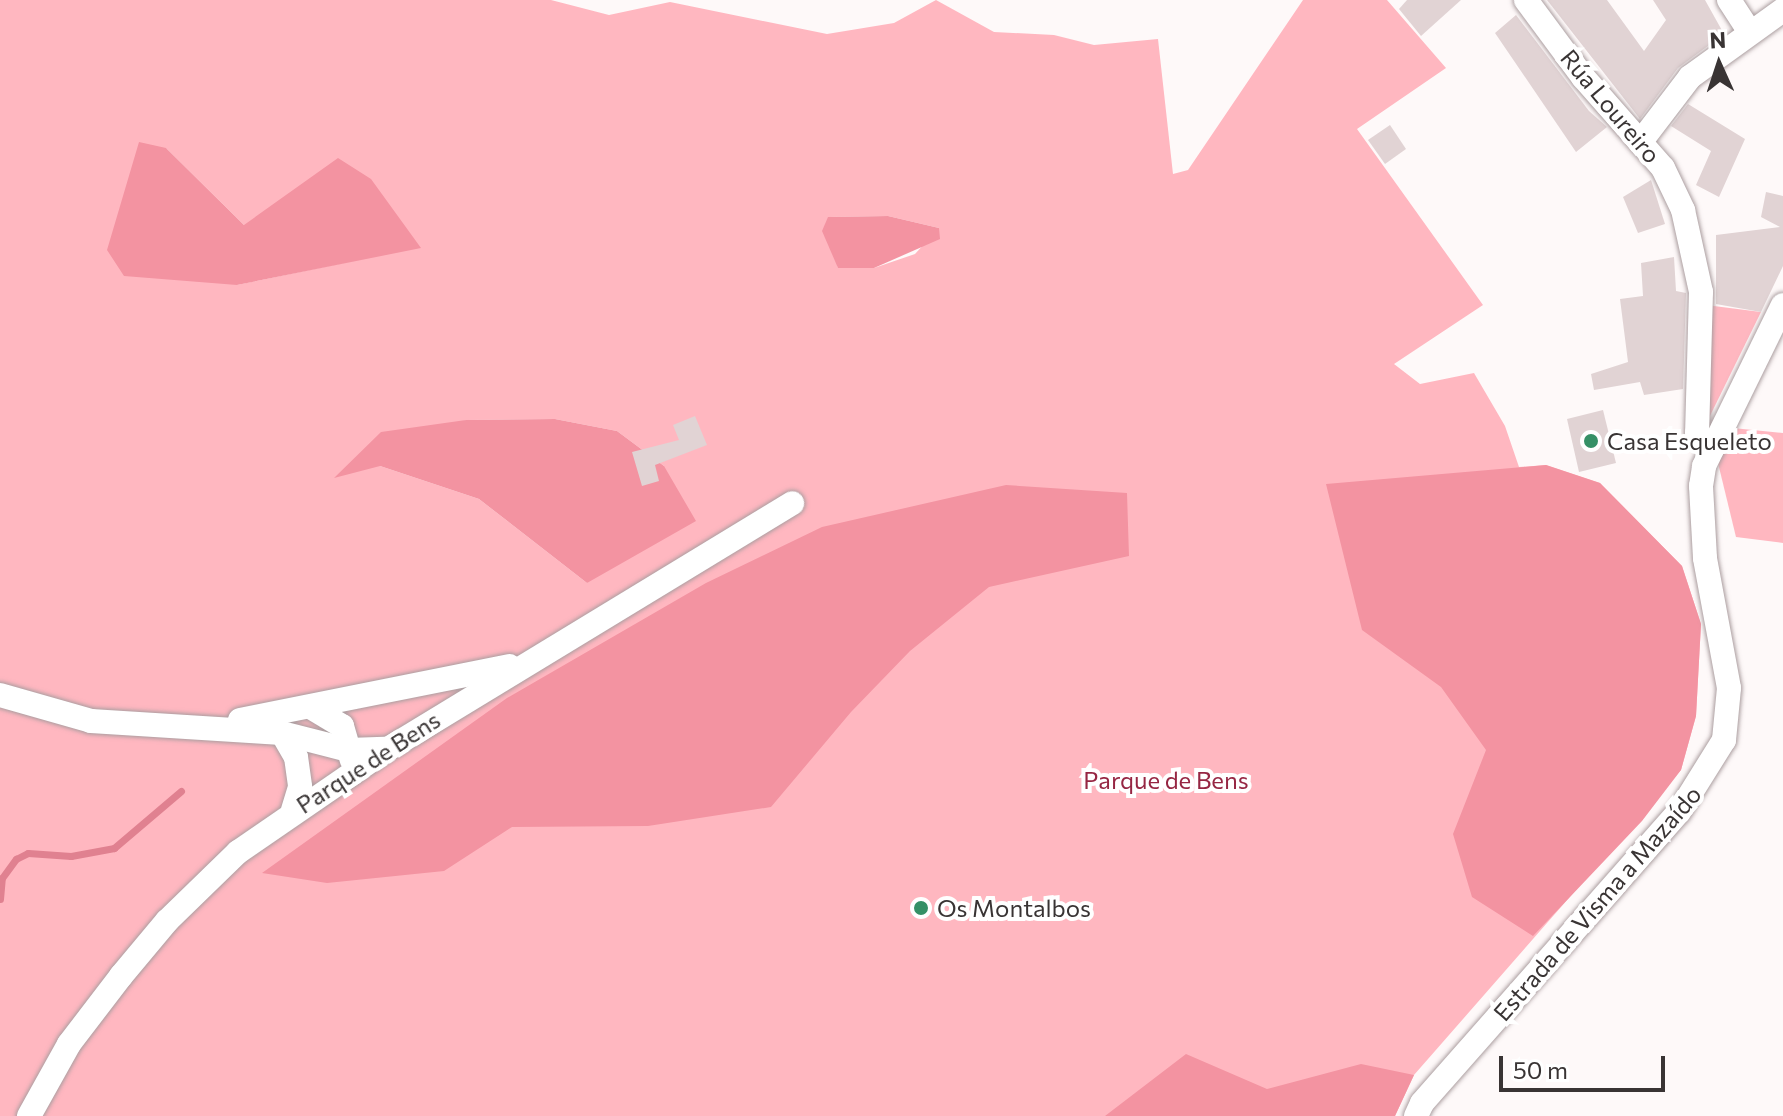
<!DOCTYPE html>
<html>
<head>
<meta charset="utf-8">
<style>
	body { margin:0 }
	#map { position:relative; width:1783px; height:1116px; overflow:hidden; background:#fef9f9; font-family:Commissioner,sans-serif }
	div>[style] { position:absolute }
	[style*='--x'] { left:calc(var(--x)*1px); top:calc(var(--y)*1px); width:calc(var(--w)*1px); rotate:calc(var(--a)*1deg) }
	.green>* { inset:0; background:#ffb7c0 }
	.forest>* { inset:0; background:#f393a1 }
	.stream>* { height:7px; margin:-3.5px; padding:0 3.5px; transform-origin:3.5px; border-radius:3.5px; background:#e08190 }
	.building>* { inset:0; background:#e1d3d4 }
	.roads { filter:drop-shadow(0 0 2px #ab9ea0) drop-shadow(0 0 2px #ab9ea0) }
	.minor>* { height:24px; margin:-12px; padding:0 12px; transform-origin:12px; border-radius:12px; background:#fff }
	.dots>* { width:22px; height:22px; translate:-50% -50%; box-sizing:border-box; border:4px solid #fff; border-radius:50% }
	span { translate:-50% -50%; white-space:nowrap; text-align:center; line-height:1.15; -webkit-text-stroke:8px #fff; paint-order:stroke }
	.street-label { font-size:24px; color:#393434 }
	.poi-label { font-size:24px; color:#393434 }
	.left { translate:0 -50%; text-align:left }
	.park-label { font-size:24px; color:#962643 }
	.north { position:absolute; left:1679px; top:24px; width:80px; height:80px; -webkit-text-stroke:6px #fff; paint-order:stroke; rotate:357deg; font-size:22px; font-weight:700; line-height:32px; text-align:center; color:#393434 }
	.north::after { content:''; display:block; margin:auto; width:28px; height:36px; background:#393434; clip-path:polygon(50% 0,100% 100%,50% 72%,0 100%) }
	.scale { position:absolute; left:1499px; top:1056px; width:166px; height:36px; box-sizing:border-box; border:4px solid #393434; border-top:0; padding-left:10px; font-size:24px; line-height:28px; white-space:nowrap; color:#393434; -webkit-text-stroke:6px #fff; paint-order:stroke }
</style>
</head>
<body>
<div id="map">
	<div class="green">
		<div style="clip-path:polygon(evenodd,0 0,551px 0,609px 15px,670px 2px,827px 34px,894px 23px,936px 0,994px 32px,1054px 35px,1094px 45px,1158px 39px,1173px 174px,1188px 170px,1303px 0,1387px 0,1446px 68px,1357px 129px,1483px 305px,1394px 364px,1420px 384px,1474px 373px,1505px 426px,1519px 467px,1546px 465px,1600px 483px,1682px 566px,1701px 624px,1696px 716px,1681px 770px,1414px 1075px,1395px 1116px,0 1116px,0 0,166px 148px,244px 225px,420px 247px,237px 285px,166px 148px,0 0,888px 216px,939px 228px,915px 254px,874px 268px,838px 268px,829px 217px,888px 216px,0 0,555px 419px,617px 431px,664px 466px,587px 583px,479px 499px,380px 466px,466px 420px,555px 419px)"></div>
		<div style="clip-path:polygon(1706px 305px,1761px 312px,1705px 426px)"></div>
		<div style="clip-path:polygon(1733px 428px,1783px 433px,1783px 543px,1736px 537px,1718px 463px)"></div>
	</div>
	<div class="forest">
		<div style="clip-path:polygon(139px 142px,166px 148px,244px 225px,338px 158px,371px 179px,421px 248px,237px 285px,124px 276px,107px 250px)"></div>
		<div style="clip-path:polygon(888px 216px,939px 228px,940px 239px,874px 268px,838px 268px,822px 231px,828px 217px)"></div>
		<div style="clip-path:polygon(555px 419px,617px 431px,664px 466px,696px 521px,587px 583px,479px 499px,380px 466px,334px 478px,381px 432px,466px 420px)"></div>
		<div style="clip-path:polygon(1546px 465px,1600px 483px,1682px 566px,1701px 624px,1696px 716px,1681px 770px,1642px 821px,1533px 936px,1472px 897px,1453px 834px,1486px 750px,1441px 687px,1362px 630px,1326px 484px)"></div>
		<div style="clip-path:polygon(1006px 485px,1127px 493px,1129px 556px,989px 587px,910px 651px,851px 712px,771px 807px,648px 826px,512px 827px,444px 871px,327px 883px,262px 873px,507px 698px,706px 583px,822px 527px)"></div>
		<div style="clip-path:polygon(1186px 1054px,1267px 1089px,1361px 1064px,1414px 1075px,1395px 1116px,1105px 1116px)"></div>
	</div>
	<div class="stream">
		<div style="--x:0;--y:899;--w:21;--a:-85"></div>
		<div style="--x:2;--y:878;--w:24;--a:-54"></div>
		<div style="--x:16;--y:859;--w:13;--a:-27"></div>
		<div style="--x:28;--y:853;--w:43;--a:4"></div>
		<div style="--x:71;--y:856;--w:44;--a:-10.5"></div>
		<div style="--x:114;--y:848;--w:88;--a:-40.4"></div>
	</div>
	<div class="building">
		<div style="clip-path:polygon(1407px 0,1461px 0,1421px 36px,1399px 9px)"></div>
		<div style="clip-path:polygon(1547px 0,1607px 0,1644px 51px,1666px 20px,1653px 0,1705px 0,1724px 34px,1678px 68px,1640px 119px)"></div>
		<div style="clip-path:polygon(1516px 15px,1589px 111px,1607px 127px,1576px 152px,1495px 33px)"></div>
		<div style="clip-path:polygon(1688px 104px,1745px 139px,1719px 197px,1696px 185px,1711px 151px,1671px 126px)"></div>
		<div style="clip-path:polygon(1390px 125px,1406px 149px,1385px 164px,1368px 140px)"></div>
		<div style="clip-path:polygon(1651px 180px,1665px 224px,1638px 233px,1623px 197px)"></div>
		<div style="clip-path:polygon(1766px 192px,1783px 196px,1783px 266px,1761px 312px,1716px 304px,1716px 235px,1780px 227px,1761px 217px)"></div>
		<div style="clip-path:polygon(1674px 257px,1676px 291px,1686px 293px,1683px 389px,1644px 395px,1640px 382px,1594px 390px,1591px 374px,1628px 362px,1620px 299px,1643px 296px,1641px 263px)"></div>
		<div style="clip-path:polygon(1603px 410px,1616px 463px,1579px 472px,1567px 419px)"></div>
		<div style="clip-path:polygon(695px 416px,707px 445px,655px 465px,659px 481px,642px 486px,632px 452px,679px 440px,673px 425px)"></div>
	</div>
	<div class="roads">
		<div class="minor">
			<div style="--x:1526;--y:0;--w:96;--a:53.5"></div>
			<div style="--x:1583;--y:77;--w:121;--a:48.7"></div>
			<div style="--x:1663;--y:168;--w:47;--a:64.5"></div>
			<div style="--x:1683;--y:210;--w:84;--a:77.6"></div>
			<div style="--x:1701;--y:292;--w:141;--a:91.6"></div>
			<div style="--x:1697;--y:433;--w:22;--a:47"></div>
			<div style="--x:1729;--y:0;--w:37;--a:57"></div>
			<div style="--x:1642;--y:140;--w:79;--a:-52.7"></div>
			<div style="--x:1690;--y:77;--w:115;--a:-35.8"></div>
			<div style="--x:0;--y:695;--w:95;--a:15.9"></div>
			<div style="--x:91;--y:721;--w:191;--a:3.6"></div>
			<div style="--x:282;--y:733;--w:28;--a:60"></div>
			<div style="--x:296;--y:757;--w:30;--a:82"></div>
			<div style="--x:300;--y:787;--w:24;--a:107"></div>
			<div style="--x:312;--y:708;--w:35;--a:31"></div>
			<div style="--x:342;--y:726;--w:35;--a:74"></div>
			<div style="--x:240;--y:720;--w:275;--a:-11.3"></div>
			<div style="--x:282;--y:733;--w:68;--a:14.4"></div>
			<div style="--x:348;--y:750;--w:37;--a:-2"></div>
			<div style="--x:29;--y:1116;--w:82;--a:-60.9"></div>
			<div style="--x:69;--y:1044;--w:86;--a:-52.6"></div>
			<div style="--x:121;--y:976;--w:72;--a:-50.1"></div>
			<div style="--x:167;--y:921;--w:99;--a:-44.2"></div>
			<div style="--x:238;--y:852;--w:182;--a:-34.5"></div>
			<div style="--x:388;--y:749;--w:473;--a:-31.3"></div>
			<div style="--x:1416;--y:1116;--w:14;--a:-65"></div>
			<div style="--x:1422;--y:1103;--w:388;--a:-48.6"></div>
			<div style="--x:1679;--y:812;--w:85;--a:-58"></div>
			<div style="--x:1724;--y:740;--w:52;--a:-84.5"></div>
			<div style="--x:1729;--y:688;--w:132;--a:-100.5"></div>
			<div style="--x:1705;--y:558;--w:72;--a:-93.2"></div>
			<div style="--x:1701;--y:486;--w:20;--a:-81"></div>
			<div style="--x:1704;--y:466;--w:179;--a:-63.9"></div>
		</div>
	</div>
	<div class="dots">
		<div style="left:1591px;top:441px;background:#359066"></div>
		<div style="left:921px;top:908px;background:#359066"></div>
	</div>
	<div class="street-label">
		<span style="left:1611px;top:106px;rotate:50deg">Rúa Loureiro</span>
		<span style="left:368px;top:762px;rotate:-33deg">Parque de Bens</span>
		<span style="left:1597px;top:903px;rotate:-49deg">Estrada de Visma a Mazaído</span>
	</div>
	<div class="poi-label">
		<span class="left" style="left:1607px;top:441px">Casa Esqueleto</span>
		<span class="left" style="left:937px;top:908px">Os Montalbos</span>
	</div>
	<div class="park-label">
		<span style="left:1166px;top:780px">Parque de Bens</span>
	</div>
	<div class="north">N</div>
	<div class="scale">50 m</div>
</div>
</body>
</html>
